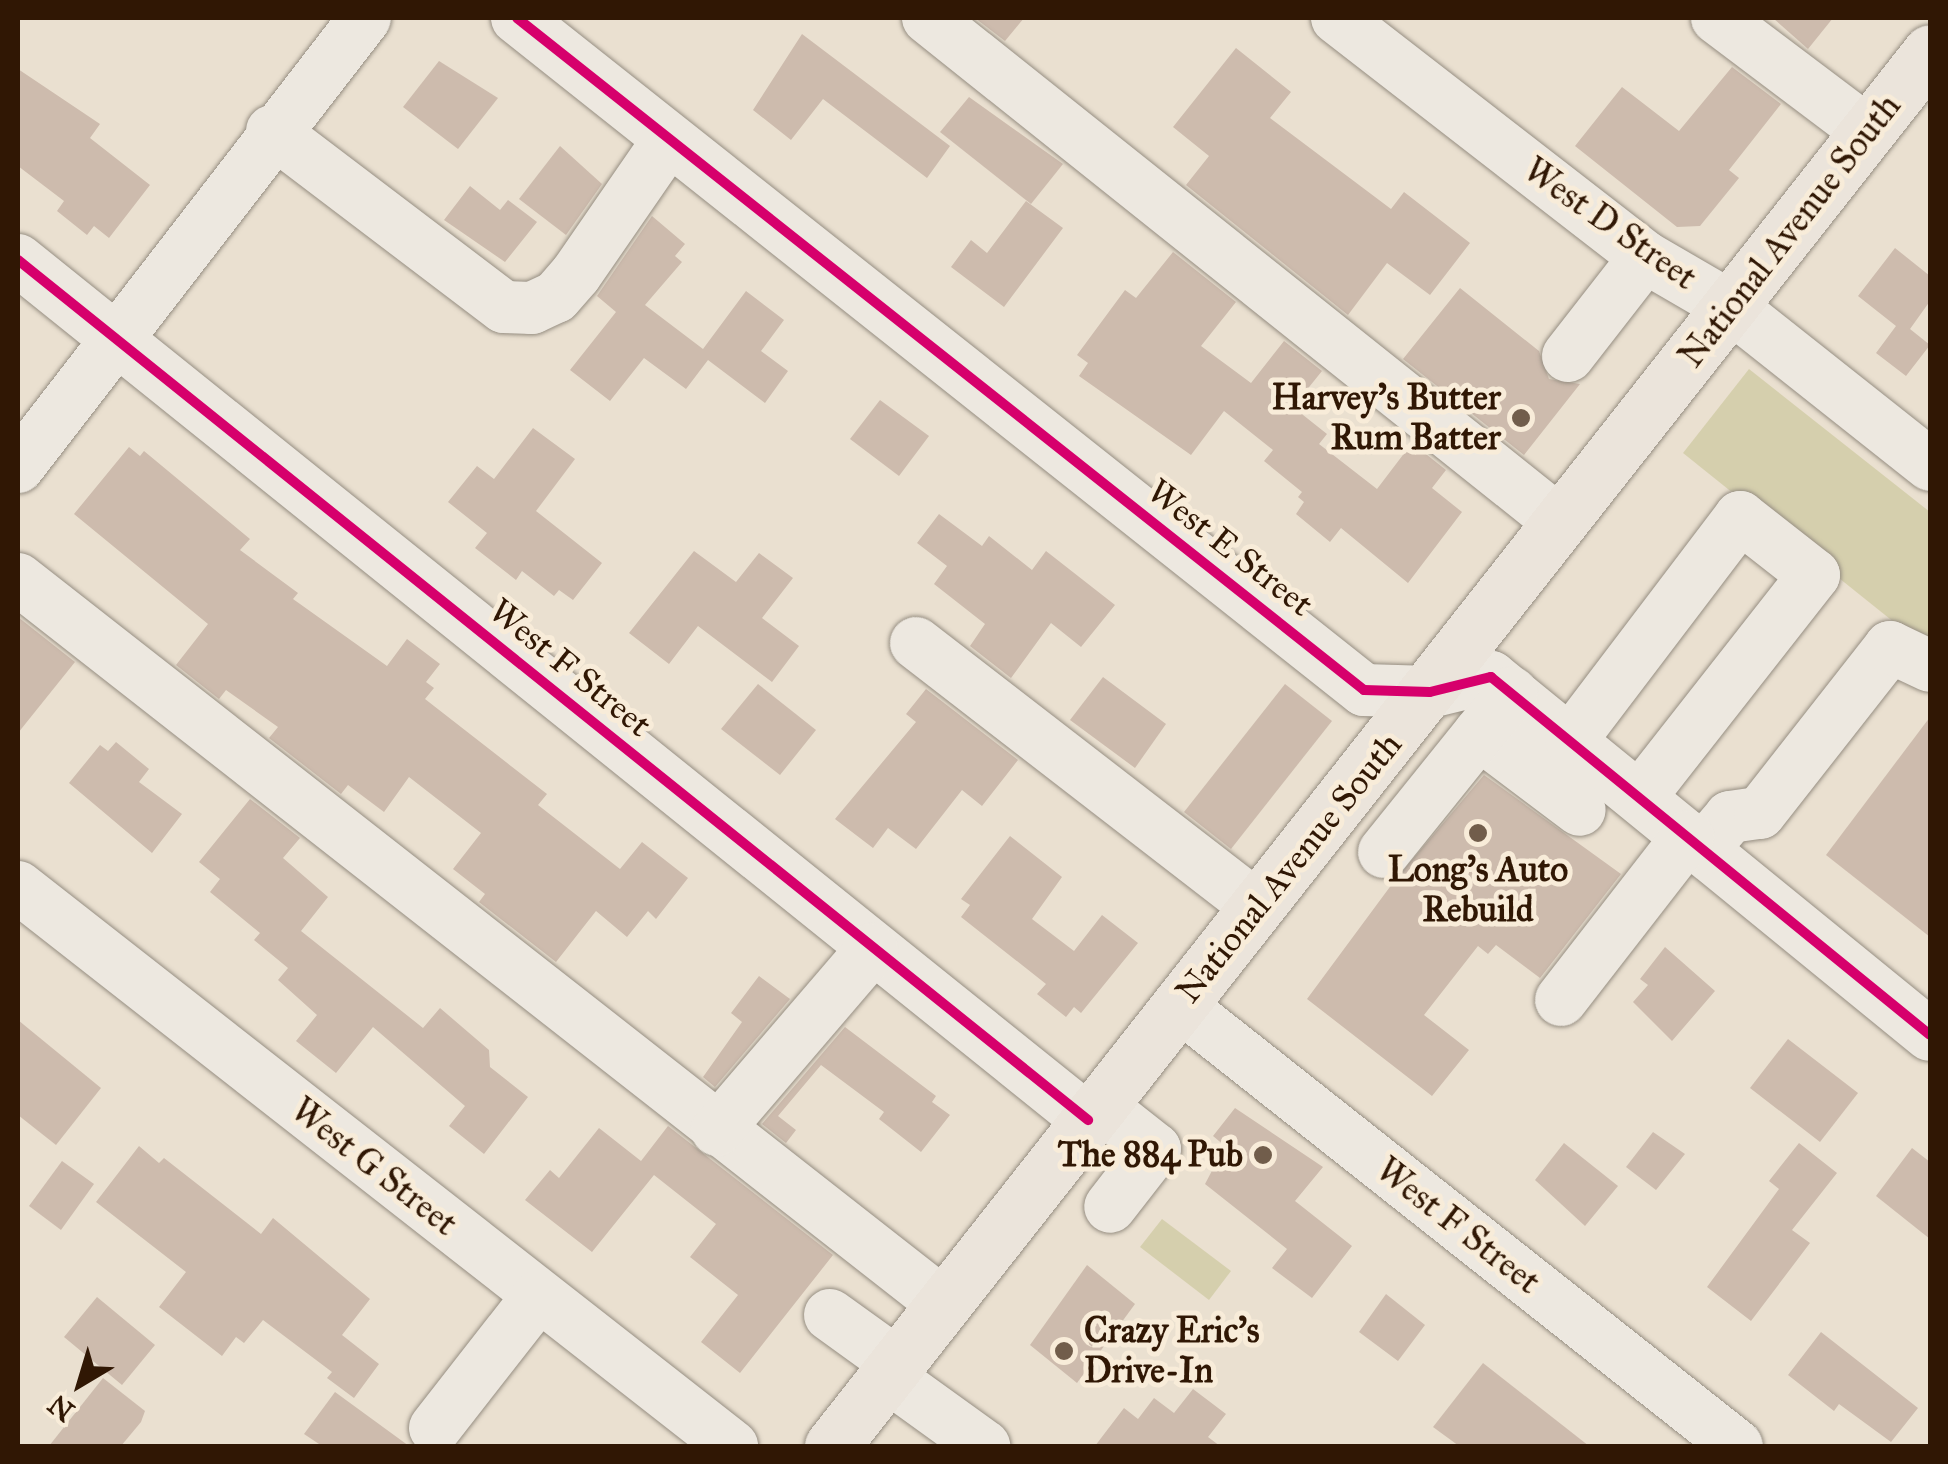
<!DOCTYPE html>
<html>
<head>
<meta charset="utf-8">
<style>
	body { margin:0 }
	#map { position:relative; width:1948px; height:1464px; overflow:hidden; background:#eae0d0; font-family:"IM FELL Great Primer",serif }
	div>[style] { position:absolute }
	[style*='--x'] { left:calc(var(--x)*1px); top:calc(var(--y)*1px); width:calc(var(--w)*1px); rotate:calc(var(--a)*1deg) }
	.green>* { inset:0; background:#d5cfad }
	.building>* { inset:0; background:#cdbbad }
	.roads { filter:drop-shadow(0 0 2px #968e82) drop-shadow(0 0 2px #968e82) }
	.minor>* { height:52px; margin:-26px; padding:0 26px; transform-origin:26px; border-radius:26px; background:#ede8e0 }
	.major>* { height:55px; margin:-27.5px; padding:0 27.5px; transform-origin:27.5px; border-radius:27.5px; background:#ebe4db }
	.cycleway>* { height:10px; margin:-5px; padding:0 5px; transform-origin:5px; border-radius:5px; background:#d6006c }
	.dots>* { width:28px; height:28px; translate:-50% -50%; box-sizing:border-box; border:5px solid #f8ecd9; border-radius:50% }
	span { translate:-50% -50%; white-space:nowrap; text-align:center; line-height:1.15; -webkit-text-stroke:10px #f8ecd9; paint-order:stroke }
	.street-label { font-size:35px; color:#301704 }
	.poi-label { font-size:35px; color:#301704; font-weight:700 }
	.right { translate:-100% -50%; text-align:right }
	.left { translate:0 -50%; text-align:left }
	.frame { position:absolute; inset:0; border:20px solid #301704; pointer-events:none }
	.north { position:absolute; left:30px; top:1334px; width:100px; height:100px; -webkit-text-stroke:8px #f8ecd9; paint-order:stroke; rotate:218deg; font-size:28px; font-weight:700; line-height:40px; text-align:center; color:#301704 }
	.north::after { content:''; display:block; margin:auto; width:35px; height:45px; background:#301704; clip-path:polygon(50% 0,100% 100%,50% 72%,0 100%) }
</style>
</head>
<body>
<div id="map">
	<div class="green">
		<div style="clip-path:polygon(1749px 369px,1930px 512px,1930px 651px,1683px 453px)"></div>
		<div style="clip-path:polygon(1162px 1219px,1231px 1271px,1209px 1300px,1140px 1247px)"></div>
	</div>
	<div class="building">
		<div style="clip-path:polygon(975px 18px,1024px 18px,1005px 41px)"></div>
		<div style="clip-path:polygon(1773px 18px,1833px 18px,1808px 49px)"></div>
		<div style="clip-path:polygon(802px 34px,950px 146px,927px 178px,823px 99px,791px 140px,753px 110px)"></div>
		<div style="clip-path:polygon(1236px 48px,1291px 92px,1270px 118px,1391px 209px,1404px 192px,1470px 243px,1430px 295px,1387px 263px,1348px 315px,1186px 185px,1209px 156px,1173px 127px)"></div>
		<div style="clip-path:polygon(439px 61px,498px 98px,458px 149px,403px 107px)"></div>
		<div style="clip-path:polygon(1732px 67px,1781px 104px,1729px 170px,1739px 178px,1700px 226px,1677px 227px,1575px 146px,1622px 87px,1679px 131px)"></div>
		<div style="clip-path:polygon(18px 69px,100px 124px,90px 138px,150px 185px,109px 238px,94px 226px,87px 235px,57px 211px,64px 201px,18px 166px)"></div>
		<div style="clip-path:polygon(969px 97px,1063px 164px,1031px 204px,940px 132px)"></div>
		<div style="clip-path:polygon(560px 146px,602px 184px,566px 235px,519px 199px)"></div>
		<div style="clip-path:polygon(470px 186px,500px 210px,508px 200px,537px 222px,505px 262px,444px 220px)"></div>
		<div style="clip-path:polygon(1026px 201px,1063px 228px,1004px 307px,951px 267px,971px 240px,987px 253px)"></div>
		<div style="clip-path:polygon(652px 216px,685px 244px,675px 256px,682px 262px,645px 305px,703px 349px,746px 291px,784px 320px,761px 351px,788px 371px,765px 403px,708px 360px,686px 389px,644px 358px,610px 401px,570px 370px,616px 312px,597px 296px)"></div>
		<div style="clip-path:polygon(1895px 248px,1930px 276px,1930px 301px,1910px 329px,1930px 345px,1906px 376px,1876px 353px,1896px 326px,1858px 296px)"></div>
		<div style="clip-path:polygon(1173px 252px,1236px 302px,1201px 346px,1251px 383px,1284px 341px,1322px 371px,1293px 407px,1327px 434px,1319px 444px,1377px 489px,1412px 443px,1446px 470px,1432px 488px,1462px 512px,1408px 583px,1341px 528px,1330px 542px,1296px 514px,1304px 502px,1298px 497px,1302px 492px,1264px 461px,1273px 450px,1224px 411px,1191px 455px,1079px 376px,1088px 363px,1077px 355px,1125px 290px,1136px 298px)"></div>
		<div style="clip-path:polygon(1460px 288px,1539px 351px,1549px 379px,1580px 384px,1524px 455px,1403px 359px)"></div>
		<div style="clip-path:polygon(880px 400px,929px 436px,899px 476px,850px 439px)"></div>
		<div style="clip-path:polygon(533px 428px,575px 459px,536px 511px,602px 563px,573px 600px,559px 590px,554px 596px,522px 571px,516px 580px,475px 548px,487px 533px,448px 502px,477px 466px,494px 479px)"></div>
		<div style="clip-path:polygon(129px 447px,140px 456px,144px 451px,250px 539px,240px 550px,298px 593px,293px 599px,387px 666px,407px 639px,440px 664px,426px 682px,434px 688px,425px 699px,547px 794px,538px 805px,620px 869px,642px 842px,688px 878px,656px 919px,648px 911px,627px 937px,596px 911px,556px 962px,479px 902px,485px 894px,453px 869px,481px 833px,409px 777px,384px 812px,348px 785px,341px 794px,269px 738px,278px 727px,226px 690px,219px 699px,176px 665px,208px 624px,74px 514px)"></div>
		<div style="clip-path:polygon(939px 514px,982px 546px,989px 536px,1032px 570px,1046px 551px,1115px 605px,1081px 647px,1051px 623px,1011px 678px,970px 646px,985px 624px,934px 584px,947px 566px,917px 543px)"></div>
		<div style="clip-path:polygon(694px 551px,736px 582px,759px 553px,793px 578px,762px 618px,799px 646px,772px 682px,698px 626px,669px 664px,629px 633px)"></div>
		<div style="clip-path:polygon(18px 617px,75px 662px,18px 733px)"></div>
		<div style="clip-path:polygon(1103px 677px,1166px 724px,1135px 768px,1070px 720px)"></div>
		<div style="clip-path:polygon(758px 684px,816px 730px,780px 775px,721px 729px)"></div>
		<div style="clip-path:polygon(1285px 684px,1332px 721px,1231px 849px,1184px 812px)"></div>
		<div style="clip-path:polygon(926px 689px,1018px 760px,982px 806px,962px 790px,916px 849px,888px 828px,873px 848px,835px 819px,916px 722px,906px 714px)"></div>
		<div style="clip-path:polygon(1930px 717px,1930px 937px,1826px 855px)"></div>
		<div style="clip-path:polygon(116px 742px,149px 769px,139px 782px,182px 814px,152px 853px,69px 783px,100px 745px,108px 751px)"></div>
		<div style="clip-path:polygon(1484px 775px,1621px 874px,1540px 978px,1496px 945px,1488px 954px,1478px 946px,1424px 1015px,1469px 1050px,1432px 1096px,1307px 999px,1395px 880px)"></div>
		<div style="clip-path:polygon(250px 799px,300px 838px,283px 858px,328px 897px,301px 931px,423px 1028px,440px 1008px,489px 1050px,490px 1067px,528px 1097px,484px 1154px,449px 1126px,465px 1106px,373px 1027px,336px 1073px,296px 1041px,317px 1015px,278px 980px,288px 968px,254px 940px,260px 933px,210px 892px,220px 879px,199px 862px)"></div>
		<div style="clip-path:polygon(1010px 836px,1062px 877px,1032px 919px,1074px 951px,1102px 915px,1138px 943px,1081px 1013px,1074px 1007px,1066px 1017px,1037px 994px,1046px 984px,961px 917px,970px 905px,961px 899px)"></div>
		<div style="clip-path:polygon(1665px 947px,1715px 991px,1672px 1041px,1633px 1002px,1648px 985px,1640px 979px)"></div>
		<div style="clip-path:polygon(759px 976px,790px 999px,715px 1087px,703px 1077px,742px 1022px,731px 1013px)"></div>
		<div style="clip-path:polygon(18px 1020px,101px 1088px,56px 1145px,18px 1115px)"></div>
		<div style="clip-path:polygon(845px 1027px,936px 1096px,932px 1102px,950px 1115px,921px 1152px,879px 1119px,884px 1112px,821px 1065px,778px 1116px,796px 1130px,786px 1143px,762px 1124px)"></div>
		<div style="clip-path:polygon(1788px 1039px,1858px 1093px,1820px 1142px,1750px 1088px)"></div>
		<div style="clip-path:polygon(1235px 1108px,1323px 1167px,1295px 1201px,1352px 1246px,1312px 1298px,1272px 1268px,1287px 1249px,1205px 1184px,1225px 1146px,1213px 1136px)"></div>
		<div style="clip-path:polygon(668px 1126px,833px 1255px,740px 1373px,701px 1342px,738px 1295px,690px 1257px,716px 1224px,654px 1175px,592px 1252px,525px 1200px,550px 1170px,559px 1178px,599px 1128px,641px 1161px)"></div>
		<div style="clip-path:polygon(1653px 1132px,1685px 1154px,1656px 1190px,1626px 1167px)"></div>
		<div style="clip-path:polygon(1564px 1143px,1618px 1186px,1585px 1226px,1535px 1180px)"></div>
		<div style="clip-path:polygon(1799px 1143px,1837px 1173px,1792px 1230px,1810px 1243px,1751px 1321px,1707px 1287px,1779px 1189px,1769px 1181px)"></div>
		<div style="clip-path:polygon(139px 1146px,159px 1163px,164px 1158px,261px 1234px,273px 1218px,370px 1299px,342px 1335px,379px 1364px,354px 1398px,327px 1378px,332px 1372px,263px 1320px,244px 1343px,236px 1337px,222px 1356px,159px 1307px,186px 1272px,96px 1202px)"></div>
		<div style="clip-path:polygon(1912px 1148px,1930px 1162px,1930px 1239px,1876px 1196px)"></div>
		<div style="clip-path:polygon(62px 1161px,94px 1184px,61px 1230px,29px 1206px)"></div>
		<div style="clip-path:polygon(1087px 1265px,1135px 1304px,1077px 1383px,1030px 1345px)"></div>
		<div style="clip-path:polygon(1386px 1294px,1425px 1325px,1398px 1361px,1359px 1332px)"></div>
		<div style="clip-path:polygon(97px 1297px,155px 1345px,122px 1385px,64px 1337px)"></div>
		<div style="clip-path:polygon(1821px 1332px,1918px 1408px,1891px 1442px,1839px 1404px,1834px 1411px,1788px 1375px)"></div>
		<div style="clip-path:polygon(1483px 1363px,1589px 1446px,1459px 1446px,1433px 1427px)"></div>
		<div style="clip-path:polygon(103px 1378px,145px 1411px,141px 1422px,121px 1446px,49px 1446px)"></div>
		<div style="clip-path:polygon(1193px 1389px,1226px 1414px,1208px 1437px,1220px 1446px,1095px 1446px,1124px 1408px,1138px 1419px,1154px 1398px,1174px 1413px)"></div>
		<div style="clip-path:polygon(335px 1392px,409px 1446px,322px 1446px,304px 1434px)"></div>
	</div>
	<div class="roads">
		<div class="minor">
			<div style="--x:517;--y:18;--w:1081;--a:38.43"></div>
			<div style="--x:1364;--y:690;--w:66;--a:1.7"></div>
			<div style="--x:1430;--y:692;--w:63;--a:-13.8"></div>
			<div style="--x:1491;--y:677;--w:566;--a:39.2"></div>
			<div style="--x:928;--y:18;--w:810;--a:38.58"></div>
			<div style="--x:1337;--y:18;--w:390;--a:37.8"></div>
			<div style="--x:1645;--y:257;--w:99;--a:30.2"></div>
			<div style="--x:1731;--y:307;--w:254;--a:38.4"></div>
			<div style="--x:1717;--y:18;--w:188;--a:37"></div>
			<div style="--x:272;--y:131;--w:291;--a:37.2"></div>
			<div style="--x:504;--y:307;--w:28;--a:2"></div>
			<div style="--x:532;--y:308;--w:26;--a:-25"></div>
			<div style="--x:556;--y:297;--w:30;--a:-49"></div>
			<div style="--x:576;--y:274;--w:160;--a:-55.4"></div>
			<div style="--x:18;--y:260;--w:1373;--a:38.79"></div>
			<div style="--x:1568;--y:356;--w:125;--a:-52.1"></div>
			<div style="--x:18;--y:467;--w:567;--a:-52.3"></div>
			<div style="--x:18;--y:579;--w:1177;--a:38.07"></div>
			<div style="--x:916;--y:643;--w:432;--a:37.7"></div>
			<div style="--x:1479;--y:734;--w:126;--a:37"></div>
			<div style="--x:1571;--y:740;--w:280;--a:-52.8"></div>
			<div style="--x:1740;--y:517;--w:94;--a:38.1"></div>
			<div style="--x:1814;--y:575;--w:282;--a:128.1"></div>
			<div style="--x:1703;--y:849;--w:42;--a:-49.8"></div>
			<div style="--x:1730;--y:817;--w:30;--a:-8"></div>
			<div style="--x:1760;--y:813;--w:211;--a:-51.9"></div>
			<div style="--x:1890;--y:647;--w:44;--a:25.4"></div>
			<div style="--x:1384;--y:852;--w:204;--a:-51.2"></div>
			<div style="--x:18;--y:887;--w:907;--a:38.06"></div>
			<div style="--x:1561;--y:1000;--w:207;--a:-52.2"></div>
			<div style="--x:1179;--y:1005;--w:711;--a:38.32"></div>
			<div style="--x:1099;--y:1105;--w:71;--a:38.2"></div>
			<div style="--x:1155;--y:1149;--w:73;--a:127.8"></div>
			<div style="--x:717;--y:1130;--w:238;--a:-49.4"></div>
			<div style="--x:830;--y:1315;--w:84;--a:35.8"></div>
			<div style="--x:887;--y:1376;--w:120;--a:35.8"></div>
			<div style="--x:435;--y:1428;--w:167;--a:-52"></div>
		</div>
		<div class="major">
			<div style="--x:832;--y:1446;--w:1774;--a:-51.77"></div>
		</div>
	</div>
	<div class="cycleway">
		<div style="--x:517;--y:18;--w:1081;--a:38.43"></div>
		<div style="--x:1364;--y:690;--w:66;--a:1.7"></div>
		<div style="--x:1430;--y:692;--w:63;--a:-13.8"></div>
		<div style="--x:1491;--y:677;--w:566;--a:39.2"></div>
		<div style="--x:18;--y:260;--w:1373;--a:38.79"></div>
	</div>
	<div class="dots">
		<div style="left:1521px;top:418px;background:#715d4b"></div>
		<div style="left:1478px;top:833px;background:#715d4b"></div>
		<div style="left:1263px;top:1155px;background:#715d4b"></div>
		<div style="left:1064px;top:1351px;background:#715d4b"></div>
	</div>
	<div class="street-label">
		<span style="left:1610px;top:224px;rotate:35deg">West D Street</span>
		<span style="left:1790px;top:231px;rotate:-52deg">National Avenue South</span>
		<span style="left:1230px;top:548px;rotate:38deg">West E Street</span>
		<span style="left:570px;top:668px;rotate:39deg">West F Street</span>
		<span style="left:1289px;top:868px;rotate:-51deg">National Avenue South</span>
		<span style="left:374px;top:1167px;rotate:38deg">West G Street</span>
		<span style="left:1458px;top:1226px;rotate:38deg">West F Street</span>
	</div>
	<div class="poi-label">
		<span class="right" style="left:1501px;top:418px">Harvey's Butter<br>Rum Batter</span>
		<span style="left:1478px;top:890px">Long's Auto<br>Rebuild</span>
		<span class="right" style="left:1243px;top:1155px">The 884 Pub</span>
		<span class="left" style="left:1084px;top:1351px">Crazy Eric's<br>Drive-In</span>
	</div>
	<div class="frame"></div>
	<div class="north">N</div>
</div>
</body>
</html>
